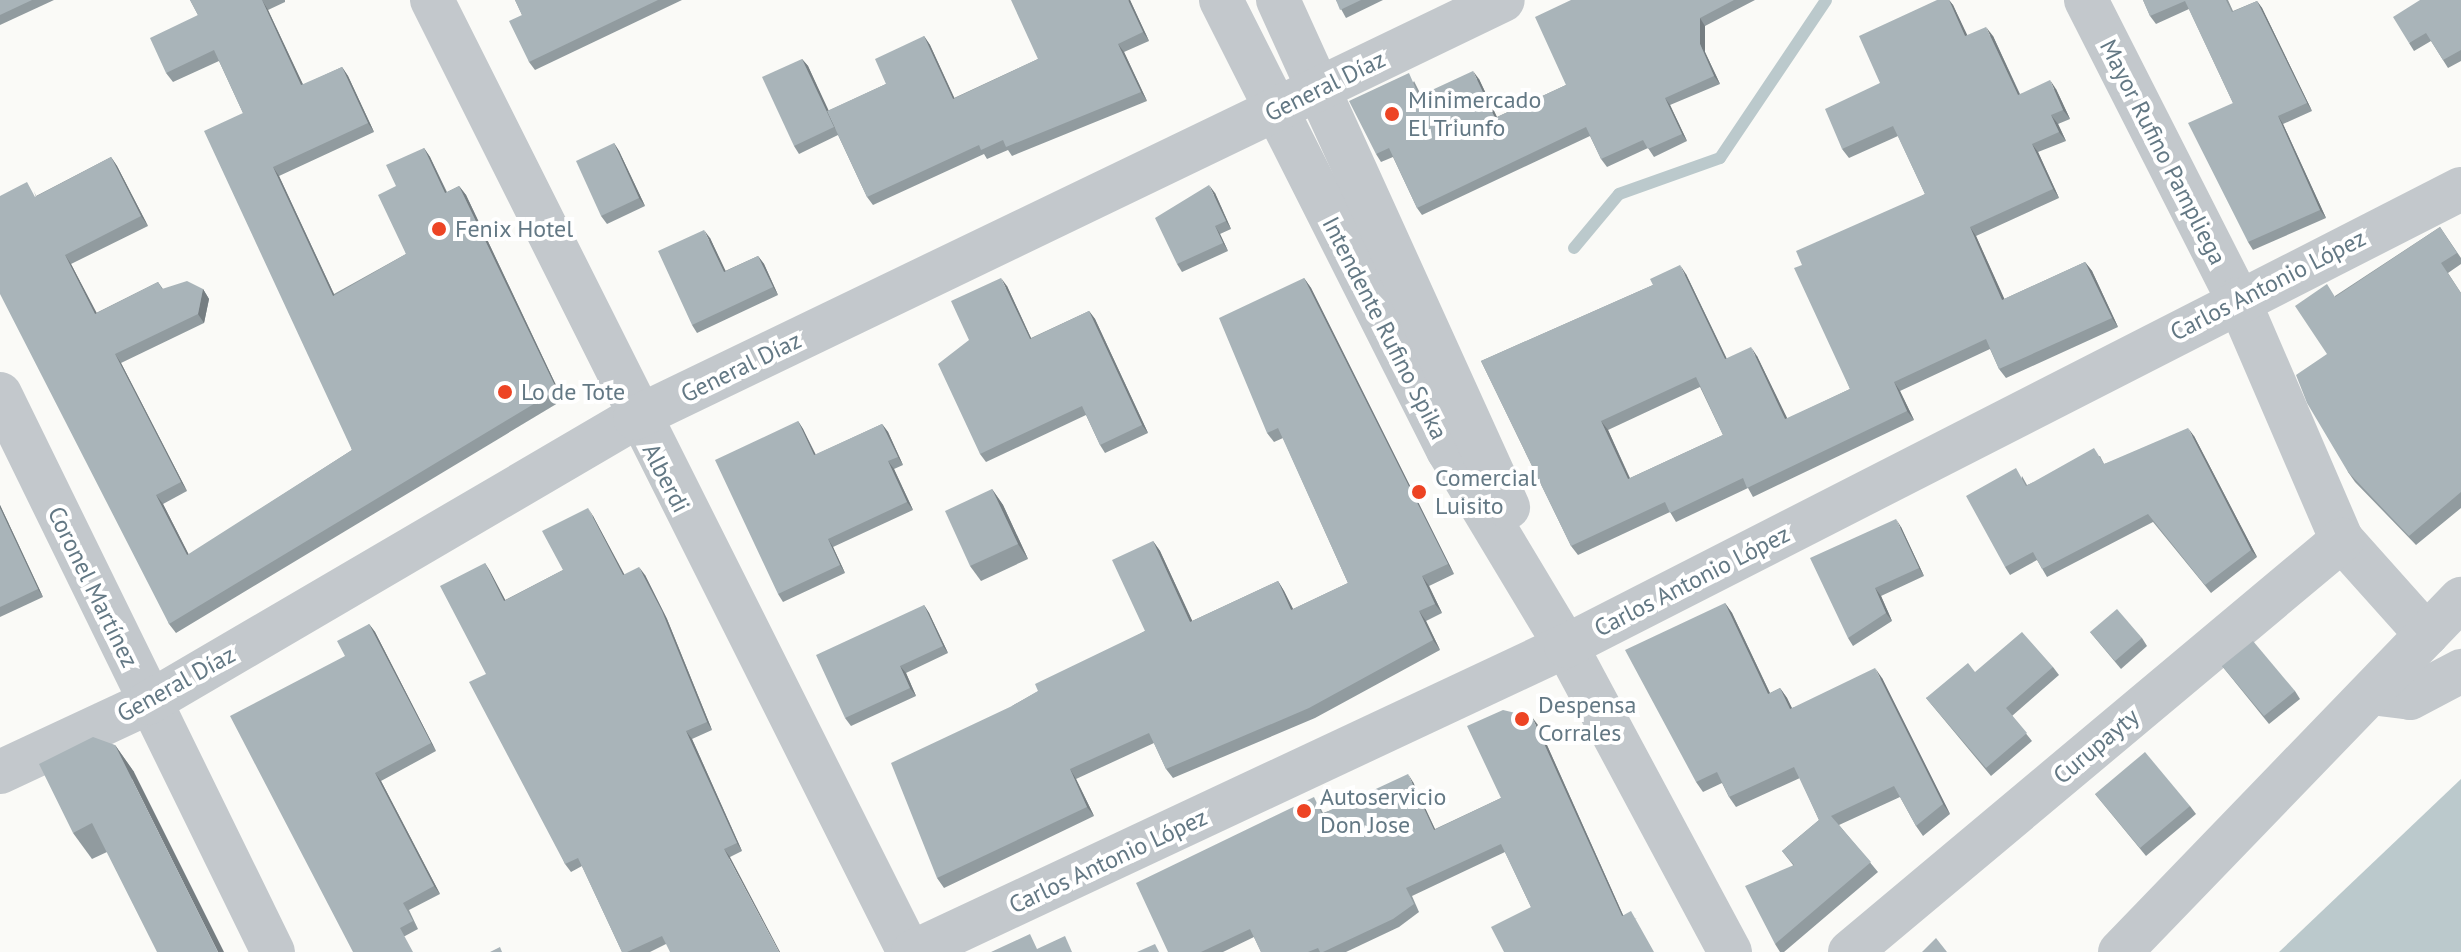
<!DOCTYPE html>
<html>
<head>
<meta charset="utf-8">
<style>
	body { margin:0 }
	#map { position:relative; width:2461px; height:952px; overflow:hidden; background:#fafaf7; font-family:"PT Sans",sans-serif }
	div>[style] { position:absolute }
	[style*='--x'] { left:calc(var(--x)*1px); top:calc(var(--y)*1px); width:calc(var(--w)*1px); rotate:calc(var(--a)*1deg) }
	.water>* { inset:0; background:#bbc9cc }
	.stream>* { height:12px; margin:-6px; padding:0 6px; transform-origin:6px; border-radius:6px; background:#bbc9cc }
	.minor>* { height:44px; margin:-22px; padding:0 22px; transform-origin:22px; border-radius:22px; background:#c3c8cc }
	.wall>* { inset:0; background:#919b9f }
	.shaded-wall>* { inset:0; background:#767e82 }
	.building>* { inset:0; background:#a9b4b9 }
	.dots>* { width:22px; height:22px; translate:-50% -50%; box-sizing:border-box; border:4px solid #fff; border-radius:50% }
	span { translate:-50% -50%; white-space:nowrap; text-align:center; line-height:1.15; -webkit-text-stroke:8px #fff; paint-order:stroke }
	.street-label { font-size:24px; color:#637884 }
	.poi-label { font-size:24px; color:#637884 }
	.left { translate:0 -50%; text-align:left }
</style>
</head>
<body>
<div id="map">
	<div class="water">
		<div style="clip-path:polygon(2461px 779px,2461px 952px,2279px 952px)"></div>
	</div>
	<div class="stream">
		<div style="--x:1574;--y:248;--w:70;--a:-50.2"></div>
		<div style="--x:1619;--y:194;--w:107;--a:-19.6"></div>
		<div style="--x:1720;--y:158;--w:190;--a:-56.1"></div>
	</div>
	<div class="minor">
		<div style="--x:432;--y:0;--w:1065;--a:63.39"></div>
		<div style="--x:1221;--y:0;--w:504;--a:63.23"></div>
		<div style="--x:1448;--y:450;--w:229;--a:59"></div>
		<div style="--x:1566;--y:646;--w:347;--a:61.8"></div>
		<div style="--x:1278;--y:0;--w:557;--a:65.6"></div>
		<div style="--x:2086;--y:0;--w:335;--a:63.1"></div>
		<div style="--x:2238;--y:299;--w:262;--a:66.7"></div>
		<div style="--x:2342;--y:540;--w:127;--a:48.2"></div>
		<div style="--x:0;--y:394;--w:621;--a:63.93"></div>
		<div style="--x:2371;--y:693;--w:39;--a:7"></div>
		<div style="--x:2410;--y:698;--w:58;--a:-27.9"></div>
		<div style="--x:0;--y:772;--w:163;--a:-25"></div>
		<div style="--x:148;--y:703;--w:564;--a:-30.34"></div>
		<div style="--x:635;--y:418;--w:963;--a:-25.71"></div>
		<div style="--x:913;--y:952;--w:721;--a:-25.11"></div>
		<div style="--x:1566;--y:646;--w:1005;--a:-27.05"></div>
		<div style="--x:1850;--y:952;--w:642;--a:-39.94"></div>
		<div style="--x:2120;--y:952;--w:491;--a:-46"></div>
	</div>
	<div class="wall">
		<div style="clip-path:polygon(0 0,54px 0,0 25px)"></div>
		<div style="clip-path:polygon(190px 0,285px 0,285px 2px,268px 10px,303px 85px,342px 67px,348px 76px,374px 132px,279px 176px,334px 294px,406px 254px,396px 186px,424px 148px,430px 157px,447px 192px,459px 186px,466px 195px,563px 400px,176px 633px,169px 624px,34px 191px,36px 196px,111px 157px,117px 166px,148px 226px,71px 264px,96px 313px,158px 282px,163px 289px,203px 289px,209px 299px,204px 323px,121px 363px,187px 491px,163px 504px,189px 555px,352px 450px,243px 113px,219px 61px,173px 82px,166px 73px,198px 15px)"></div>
		<div style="clip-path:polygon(515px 0,682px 0,535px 70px,529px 62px,522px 15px)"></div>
		<div style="clip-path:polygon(1130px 0,1149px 41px,1124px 52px,1147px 101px,1012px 156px,1008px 150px,987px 159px,984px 154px,873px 205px,867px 197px,838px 135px,799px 154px,794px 146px,802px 59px,808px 66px,828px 111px,886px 84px,924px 36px,930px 45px,954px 98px,1038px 59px)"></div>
		<div style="clip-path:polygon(1336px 0,1383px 0,1346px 18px)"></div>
		<div style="clip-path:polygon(1571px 0,1755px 0,1705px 26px,1705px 52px,1720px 84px,1670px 105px,1687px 141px,1654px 157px,1648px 148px,1607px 167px,1601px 159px,1590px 136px,1422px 215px,1417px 208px,1393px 157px,1381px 162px,1376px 154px,1414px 81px,1421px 95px,1479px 79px,1497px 117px,1566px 85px)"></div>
		<div style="clip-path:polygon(evenodd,1949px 0,1953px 5px,1967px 36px,1993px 36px,2020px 94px,2056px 89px,2070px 119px,2058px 124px,2066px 141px,2038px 152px,2059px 198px,1976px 236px,2004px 299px,2085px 262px,2092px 271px,2118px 327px,2006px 378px,1999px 369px,1990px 349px,1900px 391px,1914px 420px,1753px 497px,1748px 488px,1676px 522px,1670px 512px,1578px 555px,1571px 546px,1481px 361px,1653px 285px,1686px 274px,1727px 359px,1757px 356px,1787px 419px,1850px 389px,1802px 265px,1925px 194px,1898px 136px,1849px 158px,1842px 149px,1880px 83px,1949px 0,1700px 387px,1723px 435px,1630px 478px,1608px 430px,1700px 387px)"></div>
		<div style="clip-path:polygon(2143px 0,2228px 0,2233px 11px,2257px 1px,2262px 8px,2312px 111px,2283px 124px,2326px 218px,2253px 250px,2248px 242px,2233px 103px,2189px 9px,2156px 24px,2150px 16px)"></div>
		<div style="clip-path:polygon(2461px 0,2461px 61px,2448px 68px,2431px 41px,2414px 51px,2409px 43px)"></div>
		<div style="clip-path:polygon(614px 143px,619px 151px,645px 206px,607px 224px,601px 216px)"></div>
		<div style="clip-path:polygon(1215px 193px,1231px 229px,1220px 234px,1228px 251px,1182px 272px,1177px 264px)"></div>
		<div style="clip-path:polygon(2440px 227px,2461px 258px,2461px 264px,2448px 273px,2461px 293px,2461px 508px,2416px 545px,2355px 482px,2348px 472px,2327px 354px,2335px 296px)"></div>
		<div style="clip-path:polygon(710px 238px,725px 271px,758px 256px,764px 264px,778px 295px,697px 333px,692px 325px)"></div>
		<div style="clip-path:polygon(1304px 278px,1311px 288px,1454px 574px,1429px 586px,1442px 613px,1426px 621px,1440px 650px,1315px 718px,1173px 778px,1166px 769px,1154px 743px,1076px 779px,1094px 816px,944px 888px,937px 878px,1012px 706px,1145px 631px,1153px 541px,1160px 551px,1192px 621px,1278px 581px,1284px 591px,1293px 609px,1348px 583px,1283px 438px,1274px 442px,1267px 433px)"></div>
		<div style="clip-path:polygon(1007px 286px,1031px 338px,1089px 311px,1095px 319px,1148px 433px,1105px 453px,1100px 445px,1086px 415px,986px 462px,980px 454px,969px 340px)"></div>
		<div style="clip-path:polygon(798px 421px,803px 429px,815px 455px,882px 424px,888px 432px,903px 465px,894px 469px,913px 510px,833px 547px,845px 573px,783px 602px,778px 594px)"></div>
		<div style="clip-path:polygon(2194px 436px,2257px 557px,2211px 593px,2153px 522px,2047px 577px,2037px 560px,2010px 575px,2005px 567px,2022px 476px,2027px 485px,2100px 456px,2104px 464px)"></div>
		<div style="clip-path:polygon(992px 489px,1003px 505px,1028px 559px,981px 581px,970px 566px)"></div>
		<div style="clip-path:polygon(0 505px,43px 597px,0 617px)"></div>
		<div style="clip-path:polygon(593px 516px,624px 575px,645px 575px,667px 619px,712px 730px,692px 739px,742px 851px,730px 857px,666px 944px,650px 952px,622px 952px,582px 866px,571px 872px,565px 864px,486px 674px,485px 563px,505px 600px,563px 570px)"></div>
		<div style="clip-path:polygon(1901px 527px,1924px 576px,1881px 596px,1892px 621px,1853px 646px,1848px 638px)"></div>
		<div style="clip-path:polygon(1725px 603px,1732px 613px,1770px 693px,1780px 688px,1787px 698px,1792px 708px,1882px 678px,1950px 814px,1923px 836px,1916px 826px,1900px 797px,1839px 825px,1878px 872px,1784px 952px,1780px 952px,1775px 944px,1793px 865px,1782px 851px,1819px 820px,1800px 778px,1736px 807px,1729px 797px,1722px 783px,1703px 792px,1696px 782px)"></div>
		<div style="clip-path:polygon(924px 605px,929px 613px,948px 653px,906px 673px,916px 696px,851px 726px,845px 718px)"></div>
		<div style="clip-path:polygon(369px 624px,375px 632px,436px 751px,381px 781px,440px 894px,409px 910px,418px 929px,405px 936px,353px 952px,345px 656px)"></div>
		<div style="clip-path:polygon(2090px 632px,2142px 638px,2147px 646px,2121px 669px)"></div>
		<div style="clip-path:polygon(2222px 666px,2295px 691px,2300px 699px,2269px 724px)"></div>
		<div style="clip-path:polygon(2053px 667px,2059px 675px,2012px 716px,2032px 741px,1991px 776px,1926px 698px,1975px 672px)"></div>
		<div style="clip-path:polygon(1538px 725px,1623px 915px,1637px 919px,1531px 907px,1505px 852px,1412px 896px,1419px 912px,1399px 927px,1346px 952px,1261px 952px,1254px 937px,1223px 952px,1168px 952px,1319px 805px,1323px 813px,1413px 782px,1435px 829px,1501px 798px)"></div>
		<div style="clip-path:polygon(115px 745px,134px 772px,107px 852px,92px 859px,73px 833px)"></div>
		<div style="clip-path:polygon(2095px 794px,2190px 806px,2196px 814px,2146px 856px)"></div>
	</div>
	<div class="shaded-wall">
		<div style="clip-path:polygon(262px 0,268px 10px,308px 95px,301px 85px)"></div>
		<div style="clip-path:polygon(1128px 0,1130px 0,1149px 41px,1143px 32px)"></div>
		<div style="clip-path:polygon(1949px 0,1953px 5px,1972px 45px,1965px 36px)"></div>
		<div style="clip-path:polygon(2257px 1px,2262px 8px,2312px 111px,2307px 103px)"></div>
		<div style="clip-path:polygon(1700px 18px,1705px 26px,1705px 52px,1720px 84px,1714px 76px,1700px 44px)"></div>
		<div style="clip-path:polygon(1986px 27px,1993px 36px,2024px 104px,2018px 95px)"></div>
		<div style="clip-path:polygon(924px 36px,930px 45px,959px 108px,953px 99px)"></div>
		<div style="clip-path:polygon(1118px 44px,1124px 52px,1147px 101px,1141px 92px)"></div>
		<div style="clip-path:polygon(802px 59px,808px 66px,840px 135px,834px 127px)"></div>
		<div style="clip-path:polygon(342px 67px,348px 76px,374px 132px,368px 123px)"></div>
		<div style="clip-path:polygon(1473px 71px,1479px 79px,1501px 126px,1495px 118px)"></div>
		<div style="clip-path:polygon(2050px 80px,2056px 89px,2070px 119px,2063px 110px)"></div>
		<div style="clip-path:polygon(1665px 98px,1670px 105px,1687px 141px,1682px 134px)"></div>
		<div style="clip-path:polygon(2051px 115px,2058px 124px,2066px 141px,2059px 132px)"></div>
		<div style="clip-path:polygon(2278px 116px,2283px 124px,2326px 218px,2320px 210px)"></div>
		<div style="clip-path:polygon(614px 143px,619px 151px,645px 206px,639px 198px)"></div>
		<div style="clip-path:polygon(2032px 144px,2038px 152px,2059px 198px,2053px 189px)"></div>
		<div style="clip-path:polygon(424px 148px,430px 157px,451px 202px,445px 193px)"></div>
		<div style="clip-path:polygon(111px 157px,117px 166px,148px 226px,141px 216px)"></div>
		<div style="clip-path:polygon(273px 167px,279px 176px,339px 305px,333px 296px)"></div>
		<div style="clip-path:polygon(1209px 185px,1215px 193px,1231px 229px,1226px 221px)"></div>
		<div style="clip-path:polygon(459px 186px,466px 195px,563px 400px,557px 390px)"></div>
		<div style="clip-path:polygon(1215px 226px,1220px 234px,1228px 251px,1223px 243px)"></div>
		<div style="clip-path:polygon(1970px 227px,1976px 236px,2009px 309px,2002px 300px)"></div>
		<div style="clip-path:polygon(704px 230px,710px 238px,730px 280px,724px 272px)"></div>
		<div style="clip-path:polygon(65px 255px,71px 264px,102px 323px,95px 314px)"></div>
		<div style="clip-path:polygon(758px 256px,764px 264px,778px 295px,773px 287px)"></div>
		<div style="clip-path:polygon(2085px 262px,2092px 271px,2118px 327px,2112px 318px)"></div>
		<div style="clip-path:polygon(1680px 265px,1686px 274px,1731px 368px,1725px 359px)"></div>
		<div style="clip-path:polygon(1001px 278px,1007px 286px,1035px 347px,1030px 339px)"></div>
		<div style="clip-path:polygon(1304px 278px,1311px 288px,1454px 574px,1448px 564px)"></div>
		<div style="clip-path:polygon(203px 289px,209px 299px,204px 323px,198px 314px)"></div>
		<div style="clip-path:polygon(1089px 311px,1095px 319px,1148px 433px,1142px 425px)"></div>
		<div style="clip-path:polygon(1751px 347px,1757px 356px,1792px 428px,1785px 419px)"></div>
		<div style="clip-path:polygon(115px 354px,121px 363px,187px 491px,181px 482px)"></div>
		<div style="clip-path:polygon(1894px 382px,1900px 391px,1914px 420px,1907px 411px)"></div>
		<div style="clip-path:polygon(798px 421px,803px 429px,820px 463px,814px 455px)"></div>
		<div style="clip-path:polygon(1601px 421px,1608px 430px,1634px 488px,1628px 479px)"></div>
		<div style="clip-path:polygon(882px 424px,888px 432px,903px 465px,898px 457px)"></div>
		<div style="clip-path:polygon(2188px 428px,2194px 436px,2257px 557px,2251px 550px)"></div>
		<div style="clip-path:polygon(888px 461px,894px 469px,913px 510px,907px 502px)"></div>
		<div style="clip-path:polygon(992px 489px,1003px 505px,1028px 559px,1018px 544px)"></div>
		<div style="clip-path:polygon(156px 495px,163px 504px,194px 565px,187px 555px)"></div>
		<div style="clip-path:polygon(0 505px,43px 597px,38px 589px,0 508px)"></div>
		<div style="clip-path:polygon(588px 508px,593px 516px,629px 583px,623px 575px)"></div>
		<div style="clip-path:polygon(1896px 519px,1901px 527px,1924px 576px,1919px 568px)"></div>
		<div style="clip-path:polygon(828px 539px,833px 547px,845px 573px,840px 565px)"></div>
		<div style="clip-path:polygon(1153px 541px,1160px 551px,1197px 631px,1190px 622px)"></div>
		<div style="clip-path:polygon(485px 563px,490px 571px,510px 609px,504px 601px)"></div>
		<div style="clip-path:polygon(639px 567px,645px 575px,667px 619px,712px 730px,707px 722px)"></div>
		<div style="clip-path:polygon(1422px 576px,1429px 586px,1442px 613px,1435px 604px)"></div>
		<div style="clip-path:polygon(1278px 581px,1284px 591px,1298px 619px,1291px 610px)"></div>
		<div style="clip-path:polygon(1875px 588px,1881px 596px,1892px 621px,1886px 613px)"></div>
		<div style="clip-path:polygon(1725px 603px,1732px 613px,1775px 704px,1768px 694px)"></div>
		<div style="clip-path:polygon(924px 605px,929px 613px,948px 653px,943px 646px)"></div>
		<div style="clip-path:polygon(1419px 611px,1426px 621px,1440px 650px,1433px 640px)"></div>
		<div style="clip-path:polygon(369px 624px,375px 632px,436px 751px,431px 743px)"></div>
		<div style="clip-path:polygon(900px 666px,906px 673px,916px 696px,910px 688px)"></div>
		<div style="clip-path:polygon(1875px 668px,1882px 678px,1950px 814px,1943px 804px)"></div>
		<div style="clip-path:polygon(1780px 688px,1787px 698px,1797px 719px,1790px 709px)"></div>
		<div style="clip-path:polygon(1532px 717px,1538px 725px,1627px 924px,1622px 916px)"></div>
		<div style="clip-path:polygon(686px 731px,692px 739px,742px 851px,737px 843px)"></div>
		<div style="clip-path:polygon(115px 745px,134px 772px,224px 952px,218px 952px)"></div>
		<div style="clip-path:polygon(1070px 769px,1076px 779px,1094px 816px,1087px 807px)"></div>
		<div style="clip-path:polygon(375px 773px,381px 781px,440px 894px,434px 886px)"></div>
		<div style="clip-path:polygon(1408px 774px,1413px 782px,1439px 838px,1434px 830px)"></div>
		<div style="clip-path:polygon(724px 849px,730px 857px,780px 952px,779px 952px)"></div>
	</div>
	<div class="building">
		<div style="clip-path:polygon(0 0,32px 0,0 15px)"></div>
		<div style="clip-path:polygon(190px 0,263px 0,262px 0,301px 85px,342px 67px,368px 123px,273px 167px,333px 296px,406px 254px,378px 195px,396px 186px,386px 165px,424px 148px,445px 193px,459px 186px,557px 390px,169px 624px,0 294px,0 196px,27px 182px,35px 197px,111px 157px,141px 216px,65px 255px,95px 314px,158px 282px,162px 289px,187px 281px,203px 289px,198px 314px,115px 354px,181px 482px,156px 495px,187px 555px,352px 450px,204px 131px,243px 113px,214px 50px,166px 73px,150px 38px,198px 15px)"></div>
		<div style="clip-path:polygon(515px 0,658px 0,529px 62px,509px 21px,522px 15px)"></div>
		<div style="clip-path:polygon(1011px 0,1128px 0,1143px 32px,1118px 44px,1141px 92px,1006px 147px,1003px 140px,981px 150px,979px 145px,867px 197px,827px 111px,886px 84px,875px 59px,924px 36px,953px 99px,1038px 59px)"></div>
		<div style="clip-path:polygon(1336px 0,1361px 0,1340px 10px)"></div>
		<div style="clip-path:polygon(1571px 0,1734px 0,1700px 18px,1700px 44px,1714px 76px,1665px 98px,1682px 134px,1648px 149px,1643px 140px,1601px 159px,1586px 127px,1417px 208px,1389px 148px,1376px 154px,1349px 101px,1409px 73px,1419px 96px,1473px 71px,1495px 118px,1566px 85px,1535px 17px)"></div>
		<div style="clip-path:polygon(evenodd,1937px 0,1949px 0,1965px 36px,1986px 27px,2018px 95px,2050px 80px,2063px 110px,2051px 115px,2059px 132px,2032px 144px,2053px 189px,1970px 227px,2002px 300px,2085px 262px,2112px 318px,1999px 369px,1986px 339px,1894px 382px,1907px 411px,1747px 488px,1743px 478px,1670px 513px,1665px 502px,1571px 546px,1481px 361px,1653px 285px,1650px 279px,1680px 265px,1725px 359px,1751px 347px,1785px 419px,1850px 389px,1794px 268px,1802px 265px,1796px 251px,1925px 194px,1893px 126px,1842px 149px,1825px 109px,1880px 83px,1859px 36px,1937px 0,1696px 377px,1723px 435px,1628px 479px,1601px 421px,1696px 377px)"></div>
		<div style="clip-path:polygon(2143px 0,2226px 0,2232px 12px,2257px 1px,2307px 103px,2278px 116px,2320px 210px,2248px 242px,2188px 123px,2233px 103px,2185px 1px,2150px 16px)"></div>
		<div style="clip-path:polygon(2420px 0,2461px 0,2461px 50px,2443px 60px,2426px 33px,2409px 43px,2393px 17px)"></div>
		<div style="clip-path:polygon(802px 59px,834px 127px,794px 146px,762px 77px)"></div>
		<div style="clip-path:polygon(614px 143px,639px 198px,601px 216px,576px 161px)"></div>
		<div style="clip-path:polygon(1209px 185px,1226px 221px,1215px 226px,1223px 243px,1177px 264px,1155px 218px)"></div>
		<div style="clip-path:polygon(2440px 227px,2457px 253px,2441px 263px,2461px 293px,2461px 492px,2409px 536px,2348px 472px,2307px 403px,2296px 375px,2327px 354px,2295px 306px,2327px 284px,2335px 297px)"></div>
		<div style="clip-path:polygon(704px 230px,724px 272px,758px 256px,773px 287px,692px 325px,658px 251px)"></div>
		<div style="clip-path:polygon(1001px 278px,1030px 339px,1089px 311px,1142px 425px,1100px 445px,1082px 406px,980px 454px,938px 364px,969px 340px,951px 301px)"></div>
		<div style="clip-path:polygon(1304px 278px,1448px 564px,1422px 576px,1435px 604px,1419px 611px,1433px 640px,1309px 708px,1166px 769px,1149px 733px,1070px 769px,1087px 807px,937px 878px,891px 763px,1012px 706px,1038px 691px,1035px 684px,1145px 631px,1112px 560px,1153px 541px,1190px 622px,1278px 581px,1291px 610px,1348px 583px,1278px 428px,1267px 433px,1219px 318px)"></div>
		<div style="clip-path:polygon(798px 421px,814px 455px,882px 424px,898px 457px,888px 461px,907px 502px,828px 539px,840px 565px,778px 594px,715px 460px)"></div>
		<div style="clip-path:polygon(2188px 428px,2251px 550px,2205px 585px,2148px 514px,2042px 569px,2033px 552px,2005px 567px,1966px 496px,2016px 468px,2026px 486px,2094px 448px,2104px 464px)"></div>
		<div style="clip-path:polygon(992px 489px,1018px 544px,970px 566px,945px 511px)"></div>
		<div style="clip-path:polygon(0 508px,38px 589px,0 607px)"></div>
		<div style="clip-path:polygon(588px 508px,623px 575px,639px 567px,662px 611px,707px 722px,686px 731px,737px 843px,724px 849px,779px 952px,670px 952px,662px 936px,627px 952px,622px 952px,578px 858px,565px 864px,469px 682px,486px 674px,440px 586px,485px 563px,504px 601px,563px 570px,542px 531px)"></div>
		<div style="clip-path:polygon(1896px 519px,1919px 568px,1875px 588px,1886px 613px,1848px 638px,1810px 558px)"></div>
		<div style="clip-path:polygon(1725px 603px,1768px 694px,1780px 688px,1790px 709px,1875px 668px,1943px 804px,1916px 826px,1894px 786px,1831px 816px,1871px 862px,1775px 944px,1745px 886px,1794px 865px,1782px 851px,1819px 820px,1794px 767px,1729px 797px,1717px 772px,1696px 782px,1625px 650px)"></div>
		<div style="clip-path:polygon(924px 605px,943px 646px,900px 666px,910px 688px,845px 718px,816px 655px)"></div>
		<div style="clip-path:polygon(2117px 609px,2142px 638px,2115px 661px,2090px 632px)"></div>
		<div style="clip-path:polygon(369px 624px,431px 743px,375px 773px,434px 886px,403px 903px,413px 921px,400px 928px,413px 952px,353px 952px,230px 716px,345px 656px,337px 641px)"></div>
		<div style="clip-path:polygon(2022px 632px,2053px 667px,2006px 708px,2027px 733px,1986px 768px,1926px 698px,1968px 663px,1975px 672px)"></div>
		<div style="clip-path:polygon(2253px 641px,2295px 691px,2264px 716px,2222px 666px)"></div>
		<div style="clip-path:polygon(1503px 710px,1532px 717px,1622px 916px,1631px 911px,1654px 952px,1504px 952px,1491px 927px,1531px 907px,1501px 844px,1406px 888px,1414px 904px,1393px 919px,1323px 952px,1320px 952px,1318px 948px,1308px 952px,1261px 952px,1250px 929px,1201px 952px,1168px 952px,1136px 883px,1314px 797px,1322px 814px,1408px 774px,1434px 830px,1501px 798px,1467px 726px)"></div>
		<div style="clip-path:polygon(93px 737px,115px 745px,218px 952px,157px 952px,92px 823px,73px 833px,39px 764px)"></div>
		<div style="clip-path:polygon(2145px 752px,2190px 806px,2140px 848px,2095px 794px)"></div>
		<div style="clip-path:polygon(1030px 934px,1037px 949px,1065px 936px,1072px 952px,991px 952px)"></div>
		<div style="clip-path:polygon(1936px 938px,1947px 952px,1922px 952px)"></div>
		<div style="clip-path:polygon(1155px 944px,1159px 952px,1137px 952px)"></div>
		<div style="clip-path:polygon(500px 947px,502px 952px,490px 952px)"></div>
	</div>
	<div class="dots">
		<div style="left:1392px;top:114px;background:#ed4424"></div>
		<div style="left:439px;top:229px;background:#ed4424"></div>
		<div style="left:505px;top:392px;background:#ed4424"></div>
		<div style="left:1419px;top:492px;background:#ed4424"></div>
		<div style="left:1522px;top:719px;background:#ed4424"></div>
		<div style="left:1304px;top:811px;background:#ed4424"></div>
	</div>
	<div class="street-label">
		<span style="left:1325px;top:86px;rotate:-26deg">General Díaz</span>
		<span style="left:2163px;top:152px;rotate:63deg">Mayor Rufino Pampliega</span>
		<span style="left:2268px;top:285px;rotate:-27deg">Carlos Antonio López</span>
		<span style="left:1385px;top:328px;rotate:63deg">Intendente Rufino Spika</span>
		<span style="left:741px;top:367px;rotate:-26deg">General Díaz</span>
		<span style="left:666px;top:478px;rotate:63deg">Alberdi</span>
		<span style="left:1692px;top:581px;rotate:-27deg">Carlos Antonio López</span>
		<span style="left:93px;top:587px;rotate:64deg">Coronel Martínez</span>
		<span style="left:176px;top:684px;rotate:-29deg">General Díaz</span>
		<span style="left:2096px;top:746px;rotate:-40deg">Curupayty</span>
		<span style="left:1108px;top:861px;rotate:-25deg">Carlos Antonio López</span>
	</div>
	<div class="poi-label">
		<span class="left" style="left:1408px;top:114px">Minimercado<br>El Triunfo</span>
		<span class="left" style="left:455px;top:229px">Fenix Hotel</span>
		<span class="left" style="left:521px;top:392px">Lo de Tote</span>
		<span class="left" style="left:1435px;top:492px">Comercial<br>Luisito</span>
		<span class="left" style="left:1538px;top:719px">Despensa<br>Corrales</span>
		<span class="left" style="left:1320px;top:811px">Autoservicio<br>Don Jose</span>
	</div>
</div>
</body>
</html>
